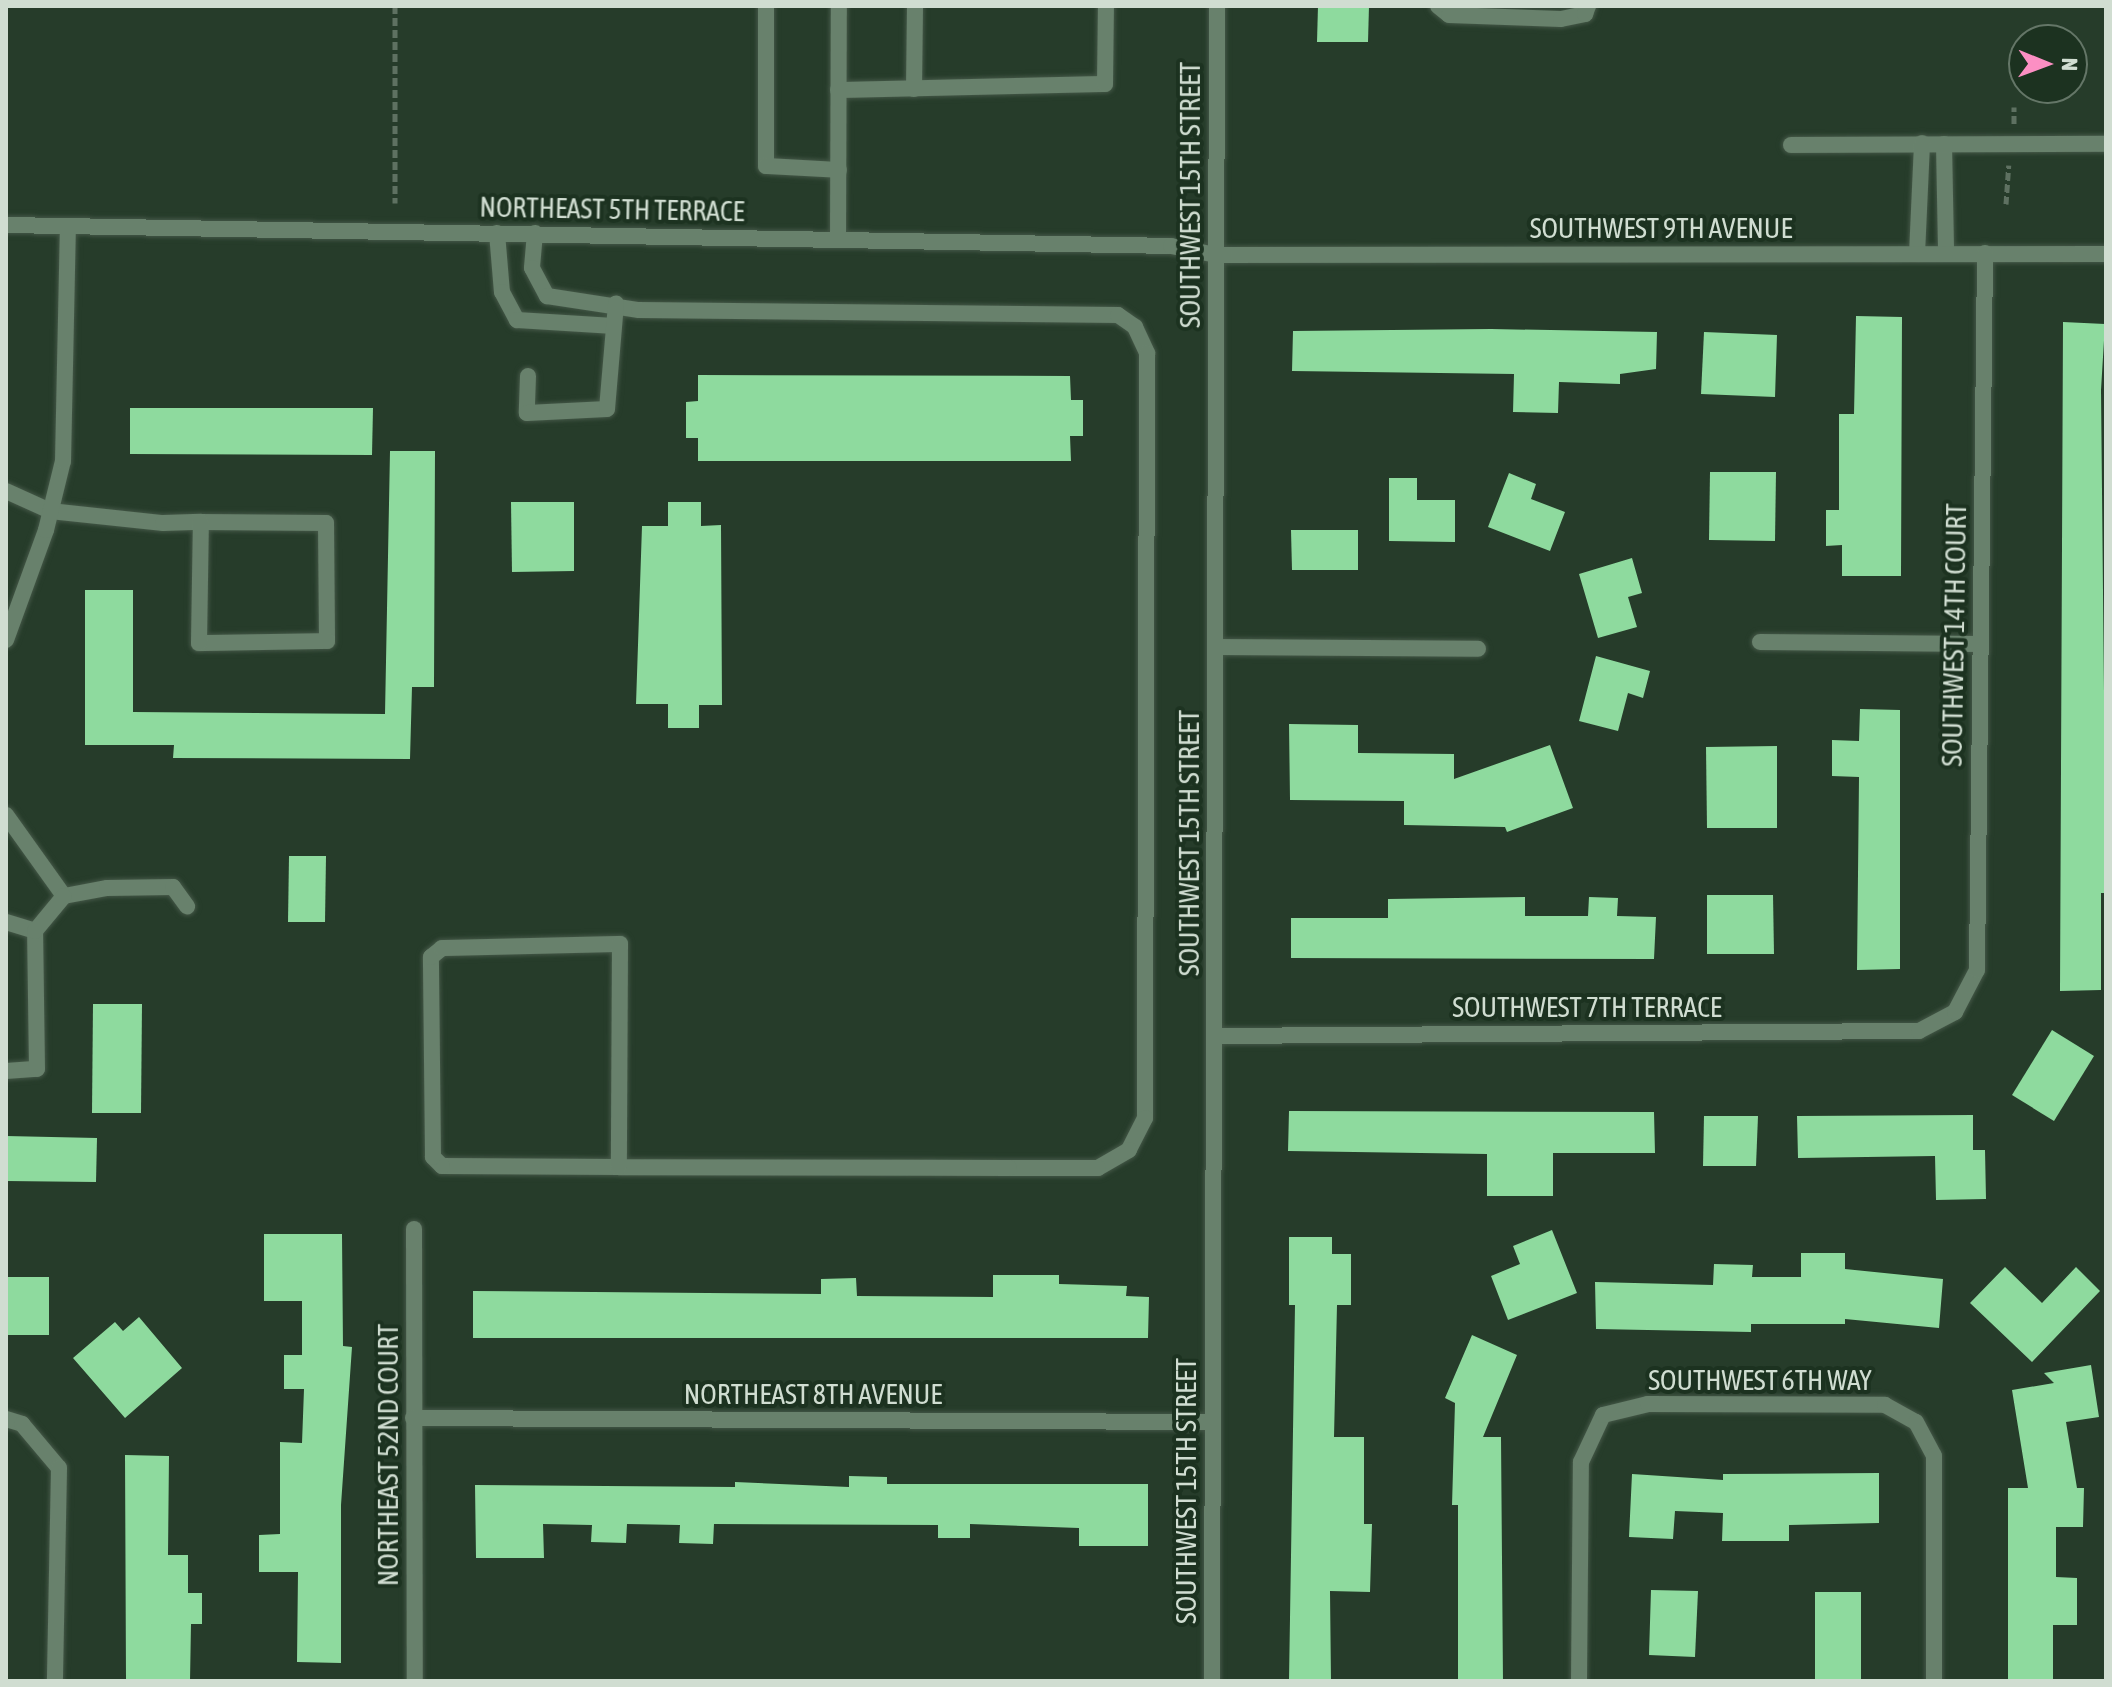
<!DOCTYPE html>
<html>
<head>
<meta charset="utf-8">
<style>
	body { margin:0 }
	#map { position:relative; width:2112px; height:1687px; overflow:hidden; background:#263c2a; font-family:"Asap Condensed",sans-serif }
	div>[style] { position:absolute }
	[style*='--x'] { left:calc(var(--x)*1px); top:calc(var(--y)*1px); width:calc(var(--w)*1px); rotate:calc(var(--a)*1deg) }
	.building>* { inset:0; background:#8eda9e }
	.path>* { height:5px; margin-top:-2.5px; transform-origin:0; background:repeating-linear-gradient(90deg,#5e7161 0 8px,transparent 0 12px) }
	.roads { filter:drop-shadow(0 0 2px #445747) drop-shadow(0 0 2px #445747) }
	.service>* { height:16px; margin:-8px; padding:0 8px; transform-origin:8px; border-radius:8px; background:#68816c }
	.minor>* { height:16px; margin:-8px; padding:0 8px; transform-origin:8px; border-radius:8px; background:#68816c }
	.tertiary>* { height:16px; margin:-8px; padding:0 8px; transform-origin:8px; border-radius:8px; background:#68816c }
	span { translate:-50% -50%; white-space:nowrap; text-align:center; line-height:1.15; -webkit-text-stroke:8px #1c3220; paint-order:stroke }
	.street-label { font-size:28px; color:#d0ddd1 }
	.frame { position:absolute; inset:0; border:8px solid #d0ddd1; pointer-events:none }
	.north { position:absolute; left:2008px; top:24px; width:80px; height:80px; box-sizing:border-box; background:#1c3220; border:2px solid #647667; border-radius:50%; rotate:91deg; font-size:22px; font-weight:700; line-height:32px; text-align:center; color:#d0ddd1 }
	.north::after { content:''; display:block; margin:auto; width:28px; height:36px; background:#fc8fc3; clip-path:polygon(50% 0,100% 100%,50% 72%,0 100%) }
</style>
</head>
<body>
<div id="map">
	<div class="building">
		<div style="clip-path:polygon(1318px 6px,1369px 6px,1368px 42px,1317px 42px)"></div>
		<div style="clip-path:polygon(1856px 316px,1902px 317px,1901px 576px,1842px 576px,1842px 545px,1826px 546px,1826px 510px,1839px 510px,1839px 414px,1854px 414px)"></div>
		<div style="clip-path:polygon(2063px 322px,2105px 324px,2101px 390px,2106px 893px,2101px 893px,2101px 990px,2060px 991px)"></div>
		<div style="clip-path:polygon(1491px 329px,1657px 332px,1656px 369px,1620px 374px,1620px 384px,1559px 382px,1558px 413px,1513px 412px,1514px 374px,1292px 371px,1293px 331px)"></div>
		<div style="clip-path:polygon(1704px 332px,1777px 335px,1775px 397px,1701px 394px)"></div>
		<div style="clip-path:polygon(698px 375px,1070px 376px,1071px 400px,1083px 400px,1083px 436px,1070px 436px,1071px 461px,698px 461px,698px 438px,686px 438px,686px 402px,698px 401px)"></div>
		<div style="clip-path:polygon(130px 408px,373px 408px,372px 455px,130px 454px)"></div>
		<div style="clip-path:polygon(390px 451px,435px 451px,434px 687px,412px 687px,410px 759px,173px 758px,174px 745px,85px 745px,85px 590px,133px 590px,133px 712px,385px 714px)"></div>
		<div style="clip-path:polygon(1710px 472px,1776px 472px,1775px 541px,1709px 540px)"></div>
		<div style="clip-path:polygon(1509px 473px,1536px 484px,1531px 499px,1565px 512px,1550px 551px,1488px 527px)"></div>
		<div style="clip-path:polygon(1389px 478px,1417px 478px,1417px 500px,1455px 500px,1455px 542px,1389px 541px)"></div>
		<div style="clip-path:polygon(511px 502px,574px 502px,574px 571px,512px 572px)"></div>
		<div style="clip-path:polygon(668px 502px,701px 502px,701px 526px,721px 525px,722px 705px,699px 705px,699px 728px,668px 728px,668px 704px,636px 704px,642px 526px,668px 526px)"></div>
		<div style="clip-path:polygon(1291px 530px,1358px 530px,1358px 570px,1292px 570px)"></div>
		<div style="clip-path:polygon(1632px 558px,1642px 593px,1628px 597px,1637px 627px,1598px 638px,1579px 574px)"></div>
		<div style="clip-path:polygon(1596px 656px,1650px 671px,1643px 698px,1628px 693px,1618px 731px,1579px 721px)"></div>
		<div style="clip-path:polygon(1860px 709px,1900px 710px,1900px 969px,1857px 970px,1859px 777px,1832px 776px,1832px 740px,1859px 741px)"></div>
		<div style="clip-path:polygon(1289px 724px,1358px 725px,1358px 753px,1454px 754px,1454px 779px,1550px 745px,1573px 808px,1507px 832px,1505px 827px,1404px 825px,1404px 801px,1290px 800px)"></div>
		<div style="clip-path:polygon(1777px 746px,1777px 828px,1707px 828px,1706px 747px)"></div>
		<div style="clip-path:polygon(289px 856px,326px 856px,325px 922px,288px 922px)"></div>
		<div style="clip-path:polygon(1707px 895px,1773px 895px,1774px 954px,1707px 954px)"></div>
		<div style="clip-path:polygon(1525px 897px,1525px 916px,1588px 916px,1589px 897px,1618px 898px,1617px 916px,1656px 917px,1654px 959px,1291px 958px,1291px 918px,1388px 918px,1388px 899px)"></div>
		<div style="clip-path:polygon(93px 1004px,142px 1004px,141px 1113px,92px 1113px)"></div>
		<div style="clip-path:polygon(2052px 1030px,2094px 1056px,2054px 1121px,2012px 1095px)"></div>
		<div style="clip-path:polygon(1289px 1111px,1654px 1112px,1655px 1153px,1553px 1153px,1553px 1196px,1487px 1196px,1487px 1154px,1288px 1151px)"></div>
		<div style="clip-path:polygon(1973px 1115px,1973px 1150px,1985px 1150px,1986px 1199px,1936px 1200px,1935px 1156px,1798px 1158px,1797px 1116px)"></div>
		<div style="clip-path:polygon(1704px 1116px,1758px 1116px,1756px 1166px,1703px 1166px)"></div>
		<div style="clip-path:polygon(6px 1136px,97px 1138px,96px 1182px,6px 1181px)"></div>
		<div style="clip-path:polygon(1552px 1230px,1577px 1293px,1508px 1320px,1491px 1276px,1520px 1264px,1513px 1246px)"></div>
		<div style="clip-path:polygon(264px 1234px,342px 1234px,343px 1346px,352px 1347px,341px 1505px,341px 1663px,297px 1662px,298px 1572px,259px 1572px,259px 1535px,280px 1534px,280px 1442px,302px 1443px,304px 1389px,284px 1389px,284px 1355px,302px 1355px,302px 1301px,264px 1301px)"></div>
		<div style="clip-path:polygon(1289px 1237px,1332px 1237px,1332px 1254px,1351px 1254px,1351px 1305px,1337px 1305px,1334px 1437px,1364px 1437px,1364px 1524px,1372px 1524px,1370px 1592px,1330px 1591px,1331px 1681px,1289px 1681px,1295px 1305px,1289px 1305px)"></div>
		<div style="clip-path:polygon(1801px 1253px,1845px 1253px,1845px 1269px,1943px 1279px,1939px 1328px,1845px 1319px,1845px 1324px,1751px 1324px,1751px 1332px,1596px 1329px,1595px 1282px,1713px 1285px,1714px 1264px,1753px 1265px,1752px 1277px,1801px 1277px)"></div>
		<div style="clip-path:polygon(2005px 1267px,2042px 1303px,2076px 1267px,2100px 1291px,2032px 1362px,1970px 1303px)"></div>
		<div style="clip-path:polygon(993px 1275px,1059px 1275px,1059px 1284px,1127px 1286px,1126px 1296px,1149px 1297px,1148px 1338px,473px 1338px,473px 1291px,821px 1294px,821px 1279px,856px 1278px,857px 1296px,993px 1297px)"></div>
		<div style="clip-path:polygon(6px 1277px,49px 1277px,49px 1335px,6px 1335px)"></div>
		<div style="clip-path:polygon(139px 1317px,182px 1368px,125px 1418px,73px 1358px,115px 1322px,123px 1331px)"></div>
		<div style="clip-path:polygon(1472px 1335px,1517px 1355px,1483px 1437px,1501px 1437px,1503px 1681px,1458px 1681px,1458px 1505px,1452px 1505px,1455px 1403px,1445px 1398px)"></div>
		<div style="clip-path:polygon(2091px 1365px,2099px 1417px,2066px 1422px,2077px 1488px,2084px 1488px,2083px 1527px,2056px 1527px,2056px 1577px,2077px 1578px,2077px 1625px,2053px 1625px,2053px 1681px,2008px 1681px,2008px 1488px,2028px 1488px,2012px 1390px,2054px 1383px,2044px 1373px)"></div>
		<div style="clip-path:polygon(125px 1455px,169px 1456px,168px 1555px,188px 1555px,188px 1593px,202px 1593px,202px 1624px,191px 1624px,190px 1681px,126px 1681px)"></div>
		<div style="clip-path:polygon(1879px 1473px,1879px 1523px,1789px 1525px,1789px 1541px,1722px 1541px,1723px 1513px,1675px 1511px,1673px 1539px,1629px 1537px,1632px 1474px,1723px 1480px,1723px 1474px)"></div>
		<div style="clip-path:polygon(849px 1476px,887px 1477px,887px 1484px,1148px 1484px,1148px 1546px,1079px 1546px,1079px 1528px,970px 1524px,970px 1538px,938px 1538px,938px 1525px,714px 1524px,713px 1544px,679px 1543px,680px 1525px,627px 1524px,626px 1543px,591px 1542px,592px 1525px,543px 1524px,544px 1558px,476px 1558px,475px 1485px,735px 1487px,735px 1482px,849px 1487px)"></div>
		<div style="clip-path:polygon(1651px 1590px,1698px 1591px,1695px 1657px,1649px 1655px)"></div>
		<div style="clip-path:polygon(1815px 1592px,1861px 1592px,1861px 1681px,1815px 1681px)"></div>
	</div>
	<div class="path">
		<div style="--x:395;--y:6;--w:197;--a:90"></div>
		<div style="--x:2014;--y:124;--w:17;--a:-90"></div>
		<div style="--x:2006;--y:204;--w:39;--a:-86"></div>
	</div>
	<div class="roads">
		<div class="service">
			<div style="--x:766;--y:6;--w:160;--a:90"></div>
			<div style="--x:766;--y:166;--w:73;--a:3.1"></div>
			<div style="--x:1438;--y:6;--w:14;--a:39"></div>
			<div style="--x:1449;--y:15;--w:112;--a:2"></div>
			<div style="--x:1561;--y:19;--w:25;--a:-12"></div>
			<div style="--x:1585;--y:14;--w:9;--a:-69"></div>
			<div style="--x:914;--y:89;--w:83;--a:-89.3"></div>
			<div style="--x:838;--y:90;--w:267;--a:-1.3"></div>
			<div style="--x:1105;--y:84;--w:78;--a:-89.3"></div>
			<div style="--x:1944;--y:144;--w:109;--a:88.9"></div>
			<div style="--x:1791;--y:145;--w:315;--a:-0.2"></div>
			<div style="--x:497;--y:233;--w:59;--a:85.2"></div>
			<div style="--x:502;--y:292;--w:32;--a:62"></div>
			<div style="--x:517;--y:320;--w:97;--a:3.5"></div>
			<div style="--x:535;--y:233;--w:35;--a:95"></div>
			<div style="--x:532;--y:268;--w:32;--a:62"></div>
			<div style="--x:547;--y:296;--w:93;--a:8.7"></div>
			<div style="--x:639;--y:310;--w:479;--a:0.6"></div>
			<div style="--x:1118;--y:315;--w:21;--a:35"></div>
			<div style="--x:1135;--y:327;--w:29;--a:65"></div>
			<div style="--x:1147;--y:353;--w:765;--a:90.15"></div>
			<div style="--x:1145;--y:1118;--w:36;--a:117"></div>
			<div style="--x:1129;--y:1150;--w:36;--a:150"></div>
			<div style="--x:1098;--y:1168;--w:89;--a:180"></div>
			<div style="--x:1009;--y:1168;--w:390;--a:-179.9"></div>
			<div style="--x:619;--y:1167;--w:177;--a:-179.7"></div>
			<div style="--x:442;--y:1166;--w:13;--a:-135"></div>
			<div style="--x:433;--y:1157;--w:200;--a:-90.6"></div>
			<div style="--x:431;--y:957;--w:14;--a:-39"></div>
			<div style="--x:442;--y:948;--w:178;--a:-1.3"></div>
			<div style="--x:620;--y:944;--w:223;--a:90.3"></div>
			<div style="--x:838;--y:240;--w:234;--a:-89.8"></div>
			<div style="--x:1917;--y:254;--w:111;--a:-87.4"></div>
			<div style="--x:528;--y:376;--w:37;--a:92"></div>
			<div style="--x:527;--y:413;--w:80;--a:-2.9"></div>
			<div style="--x:607;--y:409;--w:106;--a:-85.1"></div>
			<div style="--x:6;--y:491;--w:48;--a:24.4"></div>
			<div style="--x:50;--y:511;--w:114;--a:6.1"></div>
			<div style="--x:163;--y:523;--w:38;--a:-2"></div>
			<div style="--x:201;--y:522;--w:125;--a:0.5"></div>
			<div style="--x:326;--y:523;--w:118;--a:89.5"></div>
			<div style="--x:327;--y:641;--w:128;--a:179.1"></div>
			<div style="--x:199;--y:643;--w:121;--a:-89.1"></div>
			<div style="--x:6;--y:640;--w:117;--a:-70"></div>
			<div style="--x:46;--y:530;--w:71;--a:-76.2"></div>
			<div style="--x:63;--y:461;--w:234;--a:-88.8"></div>
			<div style="--x:6;--y:815;--w:100;--a:54.4"></div>
			<div style="--x:64;--y:896;--w:44;--a:-10.5"></div>
			<div style="--x:107;--y:888;--w:66;--a:-0.9"></div>
			<div style="--x:173;--y:887;--w:24;--a:54"></div>
			<div style="--x:6;--y:922;--w:30;--a:17"></div>
			<div style="--x:6;--y:1071;--w:31;--a:-4"></div>
			<div style="--x:37;--y:1069;--w:138;--a:-90.8"></div>
			<div style="--x:35;--y:931;--w:45;--a:-50.4"></div>
		</div>
		<div class="minor">
			<div style="--x:6;--y:225;--w:1165;--a:1.03"></div>
			<div style="--x:1171;--y:246;--w:46;--a:11.3"></div>
			<div style="--x:1216;--y:255;--w:890;--a:-0.06"></div>
			<div style="--x:1760;--y:642;--w:220;--a:0.5"></div>
			<div style="--x:1216;--y:647;--w:262;--a:0.4"></div>
			<div style="--x:1214;--y:1036;--w:705;--a:-0.41"></div>
			<div style="--x:1919;--y:1031;--w:41;--a:-27.8"></div>
			<div style="--x:1955;--y:1012;--w:47;--a:-62.4"></div>
			<div style="--x:1977;--y:970;--w:717;--a:-89.36"></div>
			<div style="--x:414;--y:1229;--w:452;--a:89.9"></div>
			<div style="--x:413;--y:1418;--w:799;--a:0.29"></div>
			<div style="--x:6;--y:1419;--w:17;--a:17"></div>
			<div style="--x:22;--y:1424;--w:57;--a:49.9"></div>
			<div style="--x:59;--y:1468;--w:213;--a:91.1"></div>
			<div style="--x:1579;--y:1681;--w:219;--a:-89.5"></div>
			<div style="--x:1581;--y:1462;--w:52;--a:-64.9"></div>
			<div style="--x:1603;--y:1415;--w:46;--a:-13.7"></div>
			<div style="--x:1648;--y:1404;--w:237;--a:0.2"></div>
			<div style="--x:1885;--y:1405;--w:35;--a:29"></div>
			<div style="--x:1916;--y:1422;--w:38;--a:62"></div>
			<div style="--x:1934;--y:1456;--w:225;--a:90"></div>
		</div>
		<div class="tertiary">
			<div style="--x:1212;--y:1681;--w:1675;--a:-89.83"></div>
		</div>
	</div>
	<div class="street-label">
		<span style="left:1190px;top:195px;rotate:-90deg">SOUTHWEST 15TH STREET</span>
		<span style="left:612px;top:209px;rotate:1deg">NORTHEAST 5TH TERRACE</span>
		<span style="left:1661px;top:228px">SOUTHWEST 9TH AVENUE</span>
		<span style="left:1954px;top:635px;rotate:-89deg">SOUTHWEST 14TH COURT</span>
		<span style="left:1189px;top:843px;rotate:-90deg">SOUTHWEST 15TH STREET</span>
		<span style="left:1587px;top:1007px">SOUTHWEST 7TH TERRACE</span>
		<span style="left:1760px;top:1380px">SOUTHWEST 6TH WAY</span>
		<span style="left:813px;top:1394px">NORTHEAST 8TH AVENUE</span>
		<span style="left:388px;top:1455px;rotate:-90deg">NORTHEAST 52ND COURT</span>
		<span style="left:1186px;top:1491px;rotate:-90deg">SOUTHWEST 15TH STREET</span>
	</div>
	<div class="frame"></div>
	<div class="north">N</div>
</div>
</body>
</html>
